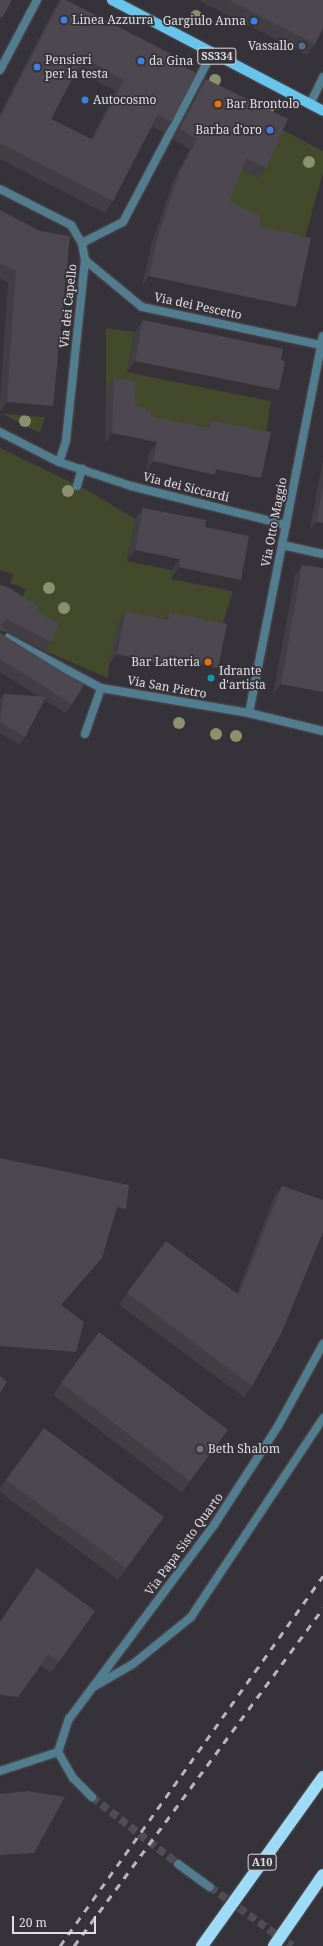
<!DOCTYPE html>
<html>
<head>
<meta charset="utf-8">
<style>
	body { margin:0 }
	#map { position:relative; width:323px; height:1946px; overflow:hidden; background:#363239; font-family:"Noto Serif",serif }
	div>[style] { position:absolute }
	[style*='--x'] { left:calc(var(--x)*1px); top:calc(var(--y)*1px); width:calc(var(--w)*1px); rotate:calc(var(--a)*1deg) }
	.green>* { inset:0; background:#43492b }
	.street-tunnel>* { height:8px; margin-top:-4px; transform-origin:0; background:repeating-linear-gradient(90deg,#504c52 0 8px,transparent 0 12px) }
	.roads { filter:drop-shadow(0 0 1px #514e54) drop-shadow(0 0 1px #514e54) }
	.lane>* { height:8px; margin:-4px; padding:0 4px; transform-origin:4px; border-radius:4px; background:#527d8f }
	.street>* { height:8px; margin:-4px; padding:0 4px; transform-origin:4px; border-radius:4px; background:#527d8f }
	.primary>* { height:10px; margin:-5px; padding:0 5px; transform-origin:5px; border-radius:5px; background:#67c4eb }
	.highway>* { height:12px; margin:-6px; padding:0 6px; transform-origin:6px; border-radius:6px; background:#9ddbf6 }
	.rail>* { height:3px; margin-top:-1.5px; transform-origin:0; background:repeating-linear-gradient(90deg,#b9b6bb 0 7px,transparent 0 14px) }
	.trees>* { width:12px; height:12px; margin:-6px; border-radius:50%; background:#8b906d }
	.wall>* { inset:0; background:#423e44 }
	.shaded-wall>* { inset:0; background:#363237 }
	.building>* { inset:0; background:#4d484f }
	.dots>* { width:11px; height:11px; translate:-50% -50%; box-sizing:border-box; border:2px solid #363239; border-radius:50% }
	span { translate:-50% -50%; white-space:nowrap; text-align:center; line-height:1.15; -webkit-text-stroke:3.5px #363239; paint-order:stroke }
	.shield-label span { padding:1px 3px; background:#363239; border:1px solid; border-radius:3px; -webkit-text-stroke-width:0 }
	.shield-label { font-size:11px; color:#e1dee2; font-weight:700 }
	.poi-label { font-size:12px; color:#e1dee2 }
	.left { translate:0 -50%; text-align:left }
	.right { translate:-100% -50%; text-align:right }
	.street-label { font-size:12px; color:#e1dee2 }
	.scale { position:absolute; left:12px; top:1916px; width:84px; height:18px; box-sizing:border-box; border:2px solid #e1dee2; border-top:0; padding-left:5px; font-size:12px; line-height:14px; white-space:nowrap; color:#e1dee2; -webkit-text-stroke:3px #363239; paint-order:stroke }
</style>
</head>
<body>
<div id="map">
	<div class="green">
		<div style="clip-path:polygon(281px 129px,323px 151px,323px 173px,302px 248px,205px 202px)"></div>
		<div style="clip-path:polygon(106px 328px,135px 332px,127px 372px,271px 401px,264px 443px,128px 416px,129px 392px,106px 388px)"></div>
		<div style="clip-path:polygon(0 413px,45px 417px,40px 433px)"></div>
		<div style="clip-path:polygon(0 448px,89px 491px,135px 519px,127px 561px,172px 570px,171px 579px,233px 591px,219px 636px,109px 665px,108px 678px,45px 651px,52px 633px,18px 607px,26px 589px,10px 583px,13px 574px,0 570px)"></div>
	</div>
	<div class="street-tunnel">
		<div style="--x:92;--y:1797;--w:109;--a:37.9"></div>
		<div style="--x:210;--y:1887;--w:101;--a:35.7"></div>
	</div>
	<div class="roads">
		<div class="lane">
			<div style="--x:0;--y:634;--w:115;--a:28.1"></div>
			<div style="--x:95;--y:1686;--w:44;--a:-30.1"></div>
			<div style="--x:133;--y:1664;--w:75;--a:-39"></div>
			<div style="--x:191;--y:1617;--w:239;--a:-56.4"></div>
		</div>
		<div class="street">
			<div style="--x:0;--y:70;--w:79;--a:-62.1"></div>
			<div style="--x:310;--y:104;--w:30;--a:-64"></div>
			<div style="--x:0;--y:189;--w:80;--a:26.9"></div>
			<div style="--x:71;--y:225;--w:21;--a:59"></div>
			<div style="--x:82;--y:243;--w:17;--a:80"></div>
			<div style="--x:85;--y:260;--w:182;--a:96"></div>
			<div style="--x:66;--y:441;--w:22;--a:108"></div>
			<div style="--x:82;--y:243;--w:46;--a:-27.1"></div>
			<div style="--x:123;--y:222;--w:191;--a:-62.2"></div>
			<div style="--x:85;--y:260;--w:74;--a:39.5"></div>
			<div style="--x:142;--y:307;--w:183;--a:12"></div>
			<div style="--x:0;--y:432;--w:66;--a:27"></div>
			<div style="--x:59;--y:462;--w:76;--a:18.4"></div>
			<div style="--x:131;--y:486;--w:160;--a:14.1"></div>
			<div style="--x:77;--y:486;--w:18;--a:-74"></div>
			<div style="--x:282;--y:545;--w:42;--a:12.4"></div>
			<div style="--x:249;--y:713;--w:384;--a:-78.9"></div>
			<div style="--x:85;--y:734;--w:49;--a:-70.8"></div>
			<div style="--x:101;--y:688;--w:150;--a:9.6"></div>
			<div style="--x:249;--y:713;--w:76;--a:13.7"></div>
			<div style="--x:58;--y:1752;--w:35;--a:-72"></div>
			<div style="--x:69;--y:1719;--w:242;--a:-53.2"></div>
			<div style="--x:214;--y:1525;--w:118;--a:-57.1"></div>
			<div style="--x:278;--y:1426;--w:94;--a:-61.2"></div>
			<div style="--x:58;--y:1752;--w:30;--a:60"></div>
			<div style="--x:73;--y:1778;--w:27;--a:45"></div>
			<div style="--x:0;--y:1771;--w:61;--a:-18.1"></div>
			<div style="--x:178;--y:1864;--w:39;--a:36"></div>
		</div>
		<div class="primary">
			<div style="--x:112;--y:0;--w:238;--a:27.7"></div>
		</div>
		<div class="highway">
			<div style="--x:202;--y:1946;--w:208;--a:-54.4"></div>
			<div style="--x:274;--y:1946;--w:86;--a:-55.4"></div>
		</div>
	</div>
	<div class="rail">
		<div style="--x:60;--y:1946;--w:454;--a:-54.6"></div>
		<div style="--x:74;--y:1946;--w:420;--a:-53.6"></div>
	</div>
	<div class="trees">
		<div style="left:196px;top:16px"></div>
		<div style="left:215px;top:80px"></div>
		<div style="left:270px;top:106px"></div>
		<div style="left:309px;top:162px"></div>
		<div style="left:25px;top:421px"></div>
		<div style="left:68px;top:491px"></div>
		<div style="left:49px;top:588px"></div>
		<div style="left:64px;top:608px"></div>
		<div style="left:179px;top:723px"></div>
		<div style="left:216px;top:734px"></div>
		<div style="left:236px;top:736px"></div>
	</div>
	<div class="wall">
		<div style="clip-path:polygon(evenodd,60px 0,66px 0,182px 66px,172px 122px,164px 133px,152px 126px,113px 201px,105px 213px,0 159px,0 114px,54px 9px,60px 0,76px 71px,116px 91px,91px 139px,51px 119px,76px 71px)"></div>
		<div style="clip-path:polygon(198px 0,323px 0,315px 44px,307px 55px)"></div>
		<div style="clip-path:polygon(206px 79px,266px 168px,259px 178px,241px 170px,230px 201px,260px 226px,289px 317px,142px 286px,151px 246px,173px 181px,190px 149px,173px 139px,199px 89px)"></div>
		<div style="clip-path:polygon(0 210px,53px 406px,45px 417px,0 413px,0 400px,8px 283px,0 278px)"></div>
		<div style="clip-path:polygon(143px 320px,281px 360px,279px 390px,271px 401px,127px 372px,135px 332px)"></div>
		<div style="clip-path:polygon(114px 378px,135px 406px,150px 416px,206px 427px,211px 421px,261px 478px,254px 489px,212px 480px,208px 486px,146px 472px,149px 453px,105px 444px,106px 388px)"></div>
		<div style="clip-path:polygon(323px 461px,323px 535px,309px 532px)"></div>
		<div style="clip-path:polygon(143px 508px,205px 527px,241px 580px,233px 591px,171px 579px,172px 570px,127px 561px,135px 519px)"></div>
		<div style="clip-path:polygon(302px 565px,323px 704px,273px 695px,295px 575px)"></div>
		<div style="clip-path:polygon(0 585px,36px 611px,51px 642px,45px 651px,7px 632px,4px 636px,72px 704px,66px 713px,44px 700px,25px 737px,19px 745px,0 733px,0 699px,4px 694px,38px 696px,0 672px)"></div>
		<div style="clip-path:polygon(126px 611px,164px 619px,169px 612px,218px 668px,210px 679px,172px 671px,167px 678px,109px 665px,118px 622px)"></div>
		<div style="clip-path:polygon(282px 1186px,252px 1386px,244px 1397px,119px 1305px,127px 1293px,237px 1293px,274px 1197px)"></div>
		<div style="clip-path:polygon(61px 1383px,220px 1442px,182px 1493px,53px 1395px)"></div>
		<div style="clip-path:polygon(44px 1428px,164px 1517px,118px 1580px,0 1492px,0 1488px)"></div>
		<div style="clip-path:polygon(95px 1611px,51px 1673px,41px 1666px,10px 1708px,0 1622px)"></div>
	</div>
	<div class="shaded-wall">
		<div style="clip-path:polygon(149px 276px,296px 307px,289px 317px,142px 286px)"></div>
		<div style="clip-path:polygon(135px 361px,279px 390px,271px 401px,127px 372px)"></div>
		<div style="clip-path:polygon(7px 402px,53px 406px,45px 417px,0 413px,0 412px)"></div>
		<div style="clip-path:polygon(112px 433px,157px 442px,149px 453px,105px 444px)"></div>
		<div style="clip-path:polygon(153px 461px,216px 469px,261px 478px,254px 489px,212px 480px,208px 486px,146px 472px)"></div>
		<div style="clip-path:polygon(316px 522px,323px 523px,323px 535px,309px 532px)"></div>
		<div style="clip-path:polygon(135px 550px,180px 559px,172px 570px,127px 561px)"></div>
		<div style="clip-path:polygon(179px 567px,241px 580px,233px 591px,171px 579px)"></div>
		<div style="clip-path:polygon(0 630px,7px 632px,1px 641px,0 641px)"></div>
		<div style="clip-path:polygon(117px 654px,177px 659px,218px 668px,210px 679px,172px 671px,167px 678px,109px 665px)"></div>
		<div style="clip-path:polygon(281px 684px,323px 692px,323px 704px,273px 695px)"></div>
		<div style="clip-path:polygon(117px 1207px,126px 1209px,118px 1219px,109px 1217px)"></div>
		<div style="clip-path:polygon(102px 1258px,95px 1269px,54px 1315px,61px 1305px)"></div>
		<div style="clip-path:polygon(0 1346px,76px 1352px,69px 1362px,0 1357px)"></div>
		<div style="clip-path:polygon(228px 1430px,220px 1442px,182px 1493px,190px 1481px)"></div>
		<div style="clip-path:polygon(49px 1654px,10px 1708px,0 1707px,0 1695px)"></div>
		<div style="clip-path:polygon(34px 1853px,26px 1864px,0 1866px,0 1855px)"></div>
	</div>
	<div class="building">
		<div style="clip-path:polygon(0 0,12px 0,2px 18px,0 17px)"></div>
		<div style="clip-path:polygon(evenodd,61px 0,66px 0,185px 61px,182px 66px,197px 73px,172px 122px,158px 114px,113px 201px,0 143px,0 118px,61px 0,83px 58px,124px 80px,93px 140px,51px 119px,83px 58px)"></div>
		<div style="clip-path:polygon(229px 0,323px 0,323px 28px,315px 44px)"></div>
		<div style="clip-path:polygon(206px 79px,288px 119px,266px 168px,246px 158px,230px 201px,261px 217px,260px 226px,311px 238px,296px 307px,149px 276px,158px 236px,180px 171px,197px 139px,180px 129px)"></div>
		<div style="clip-path:polygon(0 210px,40px 231px,70px 236px,53px 406px,7px 402px,16px 271px,0 263px)"></div>
		<div style="clip-path:polygon(143px 320px,283px 349px,281px 360px,285px 362px,279px 390px,135px 361px)"></div>
		<div style="clip-path:polygon(114px 378px,136px 381px,135px 406px,152px 410px,150px 416px,209px 428px,211px 421px,271px 432px,261px 478px,216px 469px,215px 475px,153px 461px,157px 442px,112px 433px)"></div>
		<div style="clip-path:polygon(323px 487px,323px 523px,316px 522px)"></div>
		<div style="clip-path:polygon(143px 508px,206px 520px,205px 527px,249px 536px,241px 580px,179px 567px,180px 559px,135px 550px)"></div>
		<div style="clip-path:polygon(302px 565px,323px 568px,323px 692px,281px 684px)"></div>
		<div style="clip-path:polygon(0 585px,8px 587px,39px 607px,36px 611px,59px 624px,51px 642px,7px 619px,1px 625px,7px 632px,0 630px)"></div>
		<div style="clip-path:polygon(126px 611px,168px 620px,169px 612px,227px 624px,218px 668px,177px 659px,175px 667px,117px 654px)"></div>
		<div style="clip-path:polygon(0 633px,84px 685px,72px 704px,0 659px)"></div>
		<div style="clip-path:polygon(4px 694px,46px 697px,25px 737px,0 722px)"></div>
		<div style="clip-path:polygon(0 1158px,129px 1185px,126px 1209px,117px 1207px,102px 1258px,61px 1305px,84px 1322px,76px 1352px,0 1346px)"></div>
		<div style="clip-path:polygon(282px 1186px,323px 1200px,323px 1232px,281px 1334px,252px 1386px,127px 1293px,166px 1241px,239px 1295px)"></div>
		<div style="clip-path:polygon(99px 1332px,228px 1430px,190px 1481px,61px 1383px)"></div>
		<div style="clip-path:polygon(0 1376px,7px 1382px,0 1393px)"></div>
		<div style="clip-path:polygon(44px 1428px,164px 1517px,126px 1568px,6px 1480px)"></div>
		<div style="clip-path:polygon(37px 1568px,95px 1611px,59px 1662px,49px 1654px,18px 1697px,0 1695px,0 1622px)"></div>
		<div style="clip-path:polygon(28px 1791px,65px 1797px,34px 1853px,0 1855px,0 1794px)"></div>
	</div>
	<div class="dots">
		<div style="left:64px;top:20px;background:#3f7fe0"></div>
		<div style="left:254px;top:21px;background:#3f7fe0"></div>
		<div style="left:302px;top:46px;background:#5c6f8a"></div>
		<div style="left:141px;top:61px;background:#3f7fe0"></div>
		<div style="left:37px;top:67px;background:#3f7fe0"></div>
		<div style="left:85px;top:100px;background:#3f7fe0"></div>
		<div style="left:218px;top:104px;background:#e8710a"></div>
		<div style="left:270px;top:130px;background:#3f7fe0"></div>
		<div style="left:208px;top:662px;background:#e8710a"></div>
		<div style="left:211px;top:678px;background:#0f9aa8"></div>
		<div style="left:200px;top:1449px;background:#6b7280"></div>
	</div>
	<div class="shield-label">
		<span style="left:217px;top:56px">SS334</span>
		<span style="left:262px;top:1862px">A10</span>
	</div>
	<div class="poi-label">
		<span class="left" style="left:72px;top:20px">Linea Azzurra</span>
		<span class="right" style="left:246px;top:21px">Gargiulo Anna</span>
		<span class="right" style="left:294px;top:46px">Vassallo</span>
		<span class="left" style="left:45px;top:67px">Pensieri<br>per la testa</span>
		<span class="left" style="left:149px;top:61px">da Gina</span>
		<span class="left" style="left:93px;top:100px">Autocosmo</span>
		<span class="left" style="left:226px;top:104px">Bar Brontolo</span>
		<span class="right" style="left:262px;top:130px">Barba d'oro</span>
		<span class="right" style="left:200px;top:662px">Bar Latteria</span>
		<span class="left" style="left:219px;top:678px">Idrante<br>d'artista</span>
		<span class="left" style="left:208px;top:1449px">Beth Shalom</span>
	</div>
	<div class="street-label">
		<span style="left:68px;top:306px;rotate:-84deg">Via dei Capello</span>
		<span style="left:198px;top:306px;rotate:12deg">Via dei Pescetto</span>
		<span style="left:186px;top:487px;rotate:14deg">Via dei Siccardi</span>
		<span style="left:274px;top:522px;rotate:-79deg">Via Otto Maggio</span>
		<span style="left:167px;top:687px;rotate:10deg">Via San Pietro</span>
		<span style="left:184px;top:1544px;rotate:-54deg">Via Papa Sisto Quarto</span>
	</div>
	<div class="scale">20 m</div>
</div>
</body>
</html>
